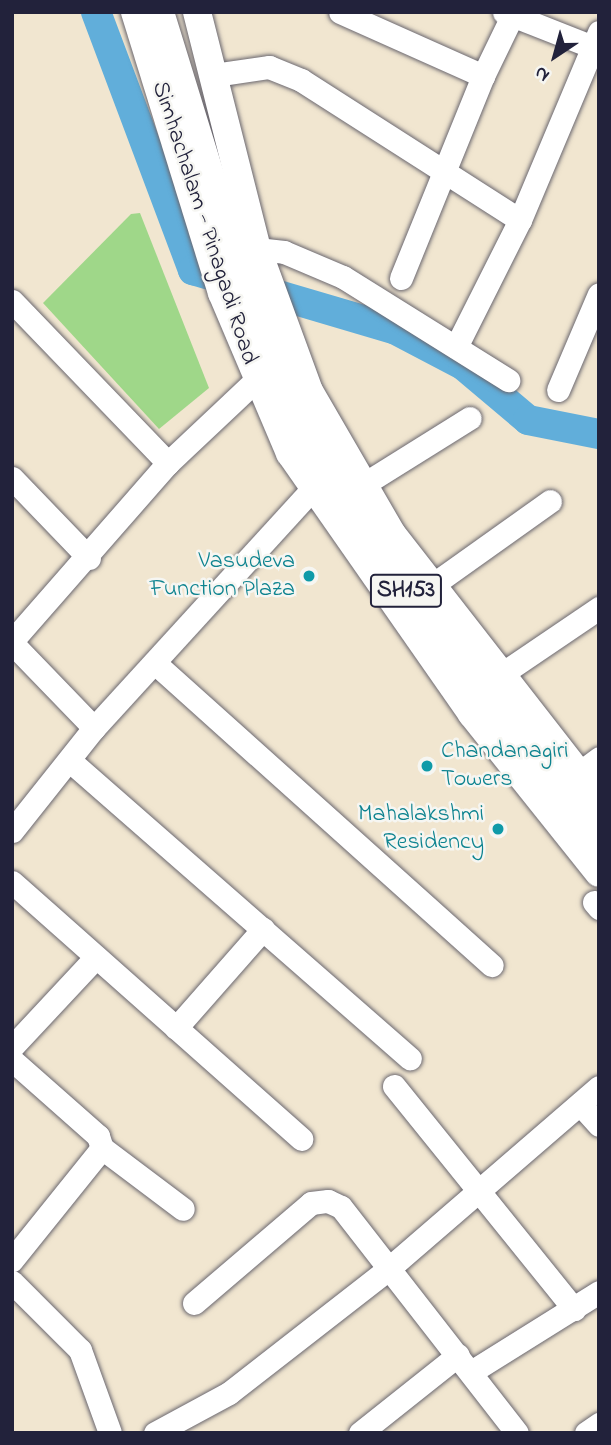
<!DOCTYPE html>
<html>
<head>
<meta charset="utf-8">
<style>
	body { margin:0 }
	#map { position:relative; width:611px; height:1445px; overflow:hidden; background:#f1e6d0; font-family:"Indie Flower",sans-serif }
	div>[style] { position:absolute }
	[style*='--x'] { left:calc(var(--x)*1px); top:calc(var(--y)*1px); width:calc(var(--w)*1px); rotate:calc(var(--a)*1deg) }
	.green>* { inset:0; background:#9fd789 }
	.river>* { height:30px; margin:-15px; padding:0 15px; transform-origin:15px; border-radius:15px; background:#61aeda }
	.roads { filter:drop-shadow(0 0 2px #6a676f) drop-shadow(0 0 2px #6a676f) }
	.minor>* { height:23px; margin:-11.5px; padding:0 11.5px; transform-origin:11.5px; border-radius:11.5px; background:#fff }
	.major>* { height:28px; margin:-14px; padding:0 14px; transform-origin:14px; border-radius:14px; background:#fff }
	.dots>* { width:19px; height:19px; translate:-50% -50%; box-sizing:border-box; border:4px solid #f6f6f2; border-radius:50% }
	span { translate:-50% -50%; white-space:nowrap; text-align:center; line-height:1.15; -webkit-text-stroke:5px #f6f6f2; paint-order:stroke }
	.shield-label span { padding:2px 5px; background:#f6f6f2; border:2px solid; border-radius:5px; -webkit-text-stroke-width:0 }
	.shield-label { font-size:23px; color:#22223b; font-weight:700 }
	.street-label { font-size:24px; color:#22223b }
	.culture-label { font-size:24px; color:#0d838f }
	.right { translate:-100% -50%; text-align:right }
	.left { translate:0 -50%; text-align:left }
	.frame { position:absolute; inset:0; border:14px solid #22223b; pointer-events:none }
	.north { position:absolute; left:520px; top:21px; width:70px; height:70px; -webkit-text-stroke:5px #f6f6f2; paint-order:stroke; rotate:216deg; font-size:19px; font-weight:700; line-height:28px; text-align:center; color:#22223b }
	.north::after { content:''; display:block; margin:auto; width:24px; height:32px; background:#22223b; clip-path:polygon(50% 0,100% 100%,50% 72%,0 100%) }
</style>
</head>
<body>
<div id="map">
	<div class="green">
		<div style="clip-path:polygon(140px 213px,209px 388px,159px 429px,43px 303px,131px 214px)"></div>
	</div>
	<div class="river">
		<div style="--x:96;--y:12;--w:276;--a:69.4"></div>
		<div style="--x:193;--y:270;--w:209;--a:16.4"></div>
		<div style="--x:394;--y:329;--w:78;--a:27.6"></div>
		<div style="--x:463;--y:365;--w:85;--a:40.2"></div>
		<div style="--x:528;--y:420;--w:72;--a:11.2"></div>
	</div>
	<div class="roads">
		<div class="minor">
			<div style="--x:340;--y:12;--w:157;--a:24.1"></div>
			<div style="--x:483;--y:76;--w:218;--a:112.1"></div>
			<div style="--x:504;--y:12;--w:96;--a:21.5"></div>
			<div style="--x:214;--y:75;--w:56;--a:-8.3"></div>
			<div style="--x:269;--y:67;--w:35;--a:22"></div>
			<div style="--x:301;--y:80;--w:260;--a:32.6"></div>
			<div style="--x:520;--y:220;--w:204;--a:-67.2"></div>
			<div style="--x:483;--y:76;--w:67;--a:-64.2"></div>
			<div style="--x:257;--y:249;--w:27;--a:6"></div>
			<div style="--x:284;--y:252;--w:64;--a:23"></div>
			<div style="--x:343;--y:277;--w:195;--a:32"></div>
			<div style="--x:12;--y:301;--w:225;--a:46.1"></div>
			<div style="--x:456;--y:347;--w:142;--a:-63.3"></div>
			<div style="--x:558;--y:390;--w:104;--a:-66.9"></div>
			<div style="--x:12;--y:478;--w:111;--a:46.1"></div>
			<div style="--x:361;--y:486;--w:128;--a:-32"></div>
			<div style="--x:431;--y:586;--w:146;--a:-35.5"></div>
			<div style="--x:12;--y:641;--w:237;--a:-48.8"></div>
			<div style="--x:168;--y:463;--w:121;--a:-43.3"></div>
			<div style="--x:12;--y:643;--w:118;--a:46"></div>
			<div style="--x:156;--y:664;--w:451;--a:41.9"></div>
			<div style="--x:500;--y:675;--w:120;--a:-34.1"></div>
			<div style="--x:69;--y:760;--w:453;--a:41.2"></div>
			<div style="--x:578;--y:774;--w:26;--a:-37"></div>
			<div style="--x:12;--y:831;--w:132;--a:-51.5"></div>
			<div style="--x:94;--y:728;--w:322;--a:-47.6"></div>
			<div style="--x:12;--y:882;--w:387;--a:41.6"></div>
			<div style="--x:594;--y:902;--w:8;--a:50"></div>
			<div style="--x:176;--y:1028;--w:132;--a:-48.7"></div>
			<div style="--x:12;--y:1047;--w:123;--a:-47"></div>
			<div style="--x:12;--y:1060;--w:115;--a:41.5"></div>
			<div style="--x:98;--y:1136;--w:13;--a:72"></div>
			<div style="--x:102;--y:1148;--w:144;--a:128.8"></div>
			<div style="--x:394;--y:1086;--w:287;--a:51.1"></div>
			<div style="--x:580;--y:1104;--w:28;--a:48"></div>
			<div style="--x:102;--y:1148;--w:101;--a:37"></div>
			<div style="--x:12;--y:1282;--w:96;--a:45"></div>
			<div style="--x:80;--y:1350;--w:88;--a:70.1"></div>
			<div style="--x:194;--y:1303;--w:154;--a:-40.5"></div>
			<div style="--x:311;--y:1203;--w:17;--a:-7"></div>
			<div style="--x:328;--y:1201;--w:14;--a:25"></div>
			<div style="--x:341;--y:1207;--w:286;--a:52.1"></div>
			<div style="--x:471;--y:1372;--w:151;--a:-32"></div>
			<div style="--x:155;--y:1433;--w:84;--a:-28.4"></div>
			<div style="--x:229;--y:1393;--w:200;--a:-37.9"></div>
			<div style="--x:387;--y:1270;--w:280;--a:-40.8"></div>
			<div style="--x:360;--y:1433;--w:125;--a:-38.5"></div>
			<div style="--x:586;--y:1433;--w:16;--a:-35"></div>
		</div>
		<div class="major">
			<div style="--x:135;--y:12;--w:294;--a:72.8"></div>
			<div style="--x:222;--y:293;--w:174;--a:67"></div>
			<div style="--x:290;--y:453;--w:318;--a:55.1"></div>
			<div style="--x:472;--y:714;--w:203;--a:51.4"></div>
			<div style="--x:160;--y:12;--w:320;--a:72.9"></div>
			<div style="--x:254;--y:318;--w:160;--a:65.2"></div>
			<div style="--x:321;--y:463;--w:164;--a:56.2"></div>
			<div style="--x:412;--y:599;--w:303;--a:51.8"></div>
			<div style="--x:197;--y:12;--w:244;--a:75.8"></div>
			<div style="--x:257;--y:249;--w:151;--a:69.9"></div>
			<div style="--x:309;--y:391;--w:165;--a:59.9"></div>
			<div style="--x:392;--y:534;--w:337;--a:52.1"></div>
		</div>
	</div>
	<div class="dots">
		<div style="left:309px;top:576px;background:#0f9aa8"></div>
		<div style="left:427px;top:766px;background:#0f9aa8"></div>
		<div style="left:498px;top:829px;background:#0f9aa8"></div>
	</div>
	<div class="shield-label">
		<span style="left:406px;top:591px">SH153</span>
	</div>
	<div class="street-label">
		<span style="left:204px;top:223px;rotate:72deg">Simhachalam - Pinagadi Road</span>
	</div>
	<div class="culture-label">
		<span class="right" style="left:295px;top:576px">Vasudeva<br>Function Plaza</span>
		<span class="left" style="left:441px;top:766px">Chandanagiri<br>Towers</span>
		<span class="right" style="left:484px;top:829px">Mahalakshmi<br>Residency</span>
	</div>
	<div class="frame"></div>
	<div class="north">N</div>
</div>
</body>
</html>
